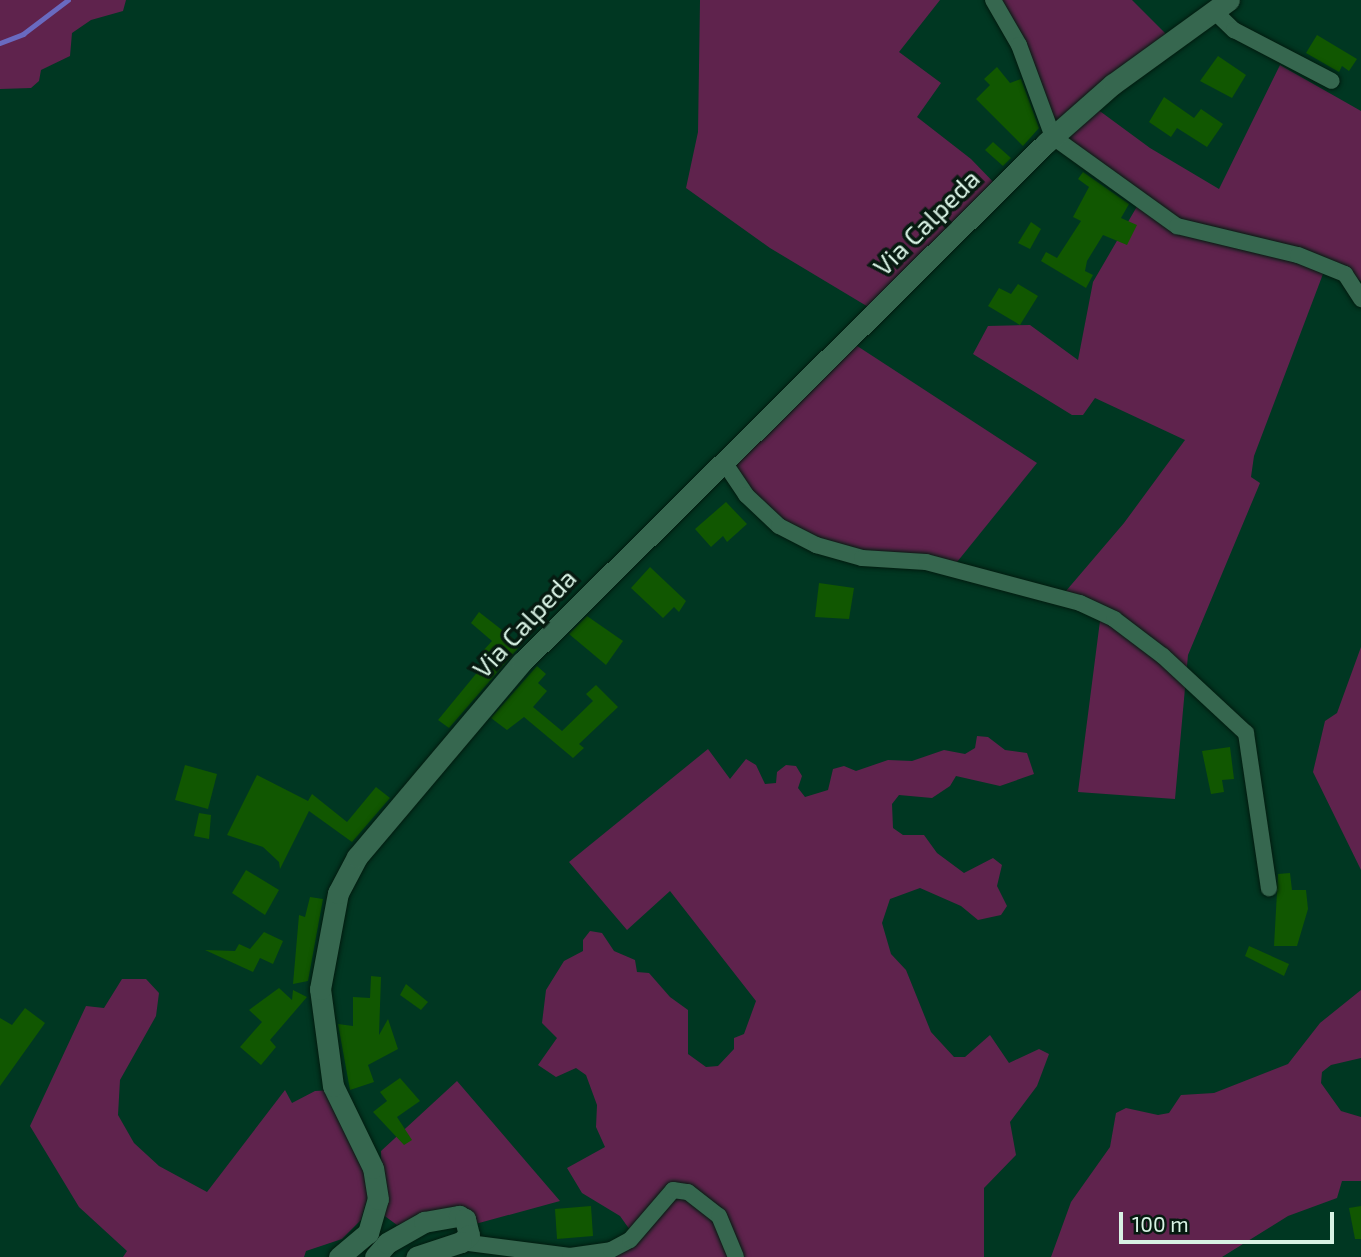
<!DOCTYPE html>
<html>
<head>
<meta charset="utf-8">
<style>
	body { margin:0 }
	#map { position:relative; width:1361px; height:1257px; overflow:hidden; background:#003722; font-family:"Exo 2",sans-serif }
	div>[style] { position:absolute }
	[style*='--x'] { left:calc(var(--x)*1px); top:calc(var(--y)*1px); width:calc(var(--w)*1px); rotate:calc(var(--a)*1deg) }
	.green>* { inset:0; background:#5f234d }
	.stream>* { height:4.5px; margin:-2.25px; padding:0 2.25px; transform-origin:2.25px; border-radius:2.25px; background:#696ac0 }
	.building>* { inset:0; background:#115701 }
	.roads { filter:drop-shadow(0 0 2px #021b0f) drop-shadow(0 0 2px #021b0f) }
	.minor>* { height:16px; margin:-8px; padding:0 8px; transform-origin:8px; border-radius:8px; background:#36674f }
	.tertiary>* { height:21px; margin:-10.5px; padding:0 10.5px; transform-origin:10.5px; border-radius:10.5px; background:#36674f }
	span { translate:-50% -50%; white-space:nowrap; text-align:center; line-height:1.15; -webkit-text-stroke:7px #061a10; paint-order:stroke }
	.street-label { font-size:26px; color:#d8f2e4 }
	.scale { position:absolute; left:1119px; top:1212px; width:215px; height:32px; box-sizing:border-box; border:4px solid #d8f2e4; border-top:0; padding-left:9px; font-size:21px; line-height:24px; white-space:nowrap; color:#d8f2e4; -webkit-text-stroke:5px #061a10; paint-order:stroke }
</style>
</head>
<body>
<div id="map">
	<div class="green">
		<div style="clip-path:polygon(0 0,126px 0,123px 11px,91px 20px,72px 33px,70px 56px,41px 70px,39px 81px,31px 88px,0 89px)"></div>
		<div style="clip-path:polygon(700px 0,940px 0,899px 52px,941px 83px,917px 117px,971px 159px,1001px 190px,875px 311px,770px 248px,686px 188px,698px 132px)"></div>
		<div style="clip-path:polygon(988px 0,1132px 0,1173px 41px,1097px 109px,1150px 148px,1219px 189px,1280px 65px,1361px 111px,1361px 281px,1326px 266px,1254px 456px,1251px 477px,1260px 483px,1188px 655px,1175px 799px,1078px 792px,1101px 613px,1060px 598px,1124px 523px,1185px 440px,1095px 398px,1083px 415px,1072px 415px,973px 354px,988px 326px,1030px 325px,1078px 360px,1093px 282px,1139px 203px,1053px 137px,1025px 67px)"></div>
		<div style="clip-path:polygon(848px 340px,1037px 463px,953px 567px,863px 559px,779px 525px,722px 461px)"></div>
		<div style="clip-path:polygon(1361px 647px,1361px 870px,1313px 772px,1325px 721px,1337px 713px)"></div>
		<div style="clip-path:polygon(977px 736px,988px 737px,1005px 750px,1027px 753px,1034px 774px,1000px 786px,956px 776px,950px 786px,932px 798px,899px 795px,892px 804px,893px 828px,903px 835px,924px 835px,937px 853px,964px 873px,993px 858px,1002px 865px,997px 886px,1007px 906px,1001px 915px,978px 920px,961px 906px,920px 888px,890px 899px,882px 923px,891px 954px,906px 970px,931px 1032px,954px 1057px,965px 1057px,990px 1035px,1009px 1063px,1039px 1049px,1049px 1054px,1037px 1086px,1010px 1122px,1016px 1155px,984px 1188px,984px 1257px,606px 1257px,630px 1230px,620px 1216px,582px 1193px,567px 1168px,605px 1147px,596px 1127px,597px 1105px,586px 1075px,576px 1068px,556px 1077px,538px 1065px,557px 1038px,542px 1023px,546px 990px,564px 961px,583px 951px,583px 940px,590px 931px,602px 933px,614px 951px,635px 960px,637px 972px,649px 973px,670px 997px,688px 1010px,688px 1054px,706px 1067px,718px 1066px,734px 1049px,734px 1038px,744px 1034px,756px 1001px,670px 891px,627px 930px,569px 862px,708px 749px,730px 779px,746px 759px,756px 765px,765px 784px,776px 783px,777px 772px,786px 765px,796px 766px,802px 776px,798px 788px,805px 797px,828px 790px,833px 769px,844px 766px,856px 771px,888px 760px,912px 761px,944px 750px,965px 754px,975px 748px)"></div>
		<div style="clip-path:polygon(122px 979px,146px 979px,159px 993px,156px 1016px,120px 1080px,118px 1115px,134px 1143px,159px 1166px,207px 1192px,285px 1090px,292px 1103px,315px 1091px,334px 1090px,368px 1173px,368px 1196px,361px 1220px,342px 1239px,306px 1251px,304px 1257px,123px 1257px,127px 1251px,79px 1207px,30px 1126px,86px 1006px,104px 1008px)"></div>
		<div style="clip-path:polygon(1361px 990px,1361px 1058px,1331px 1065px,1322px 1072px,1321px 1083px,1341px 1111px,1361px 1117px,1361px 1181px,1342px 1181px,1337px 1198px,1288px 1216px,1222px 1257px,1051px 1257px,1071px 1202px,1110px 1147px,1116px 1113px,1126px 1108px,1158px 1115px,1169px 1113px,1181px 1095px,1214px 1093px,1288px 1064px,1320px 1023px)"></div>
		<div style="clip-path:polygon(457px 1081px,560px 1201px,468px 1226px,451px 1207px,397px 1225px,382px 1214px,381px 1151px)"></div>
	</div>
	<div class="stream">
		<div style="--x:0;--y:43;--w:25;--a:-21"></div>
		<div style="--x:23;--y:34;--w:56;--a:-37.1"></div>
	</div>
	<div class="building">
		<div style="clip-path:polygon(1317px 35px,1357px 59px,1349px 71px,1342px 66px,1339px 72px,1306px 53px)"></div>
		<div style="clip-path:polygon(1218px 56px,1246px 75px,1232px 98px,1200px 81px)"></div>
		<div style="clip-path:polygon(997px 67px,1010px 83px,1021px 79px,1039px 128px,1023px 146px,976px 99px,990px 85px,984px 79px)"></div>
		<div style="clip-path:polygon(1164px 97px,1194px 118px,1201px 109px,1223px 124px,1207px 147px,1177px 128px,1171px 137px,1149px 122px)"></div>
		<div style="clip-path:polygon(993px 142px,1011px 158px,1003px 166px,985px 150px)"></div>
		<div style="clip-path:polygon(1083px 172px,1129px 204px,1121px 218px,1137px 225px,1127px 245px,1103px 235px,1087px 261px,1085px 271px,1093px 275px,1086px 288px,1041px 261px,1046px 252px,1057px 258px,1081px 221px,1073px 217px,1089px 187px,1078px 179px)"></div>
		<div style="clip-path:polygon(1031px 222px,1041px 229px,1030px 249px,1018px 243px)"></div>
		<div style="clip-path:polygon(1018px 284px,1038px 296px,1020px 325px,988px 306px,999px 288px,1011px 294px)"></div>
		<div style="clip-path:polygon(726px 502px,747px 524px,727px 542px,723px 536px,711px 547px,695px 529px)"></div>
		<div style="clip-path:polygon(650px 567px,686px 601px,679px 612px,674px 607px,663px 618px,631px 588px)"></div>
		<div style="clip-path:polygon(819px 583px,854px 588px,849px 619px,815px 617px)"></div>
		<div style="clip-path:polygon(479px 612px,521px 645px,449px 728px,438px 720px,489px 658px,482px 652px,492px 641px,471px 623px)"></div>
		<div style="clip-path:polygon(587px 616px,623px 641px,606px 665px,569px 634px)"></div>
		<div style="clip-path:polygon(537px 666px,546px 674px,538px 683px,547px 691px,533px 707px,562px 731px,593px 701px,586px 694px,596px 685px,618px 707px,579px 744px,584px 748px,573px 758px,524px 717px,507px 730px,491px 718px)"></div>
		<div style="clip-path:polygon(1230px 747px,1234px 779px,1222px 780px,1224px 792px,1211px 794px,1202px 751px)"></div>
		<div style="clip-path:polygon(185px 765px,217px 774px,208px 809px,175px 800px)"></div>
		<div style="clip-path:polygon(257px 775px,308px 801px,312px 794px,347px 822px,376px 787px,390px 798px,352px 842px,309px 811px,280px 869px,279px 862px,263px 847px,227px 835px)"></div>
		<div style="clip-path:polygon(199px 813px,211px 815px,209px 839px,194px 836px)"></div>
		<div style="clip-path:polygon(246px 870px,279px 890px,265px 915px,232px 893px)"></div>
		<div style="clip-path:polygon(1290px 873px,1292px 890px,1306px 890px,1308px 909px,1297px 946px,1274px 946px,1278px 874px)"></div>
		<div style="clip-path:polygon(310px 897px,323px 899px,308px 981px,293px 984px,299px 915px,305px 917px)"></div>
		<div style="clip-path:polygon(264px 932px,283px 941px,273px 964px,260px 958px,253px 972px,205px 950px,235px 951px,239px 944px,250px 949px)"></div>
		<div style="clip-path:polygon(1249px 946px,1289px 964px,1284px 976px,1245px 956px)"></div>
		<div style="clip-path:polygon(371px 976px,381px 977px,379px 1035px,388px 1019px,398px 1049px,368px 1065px,374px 1082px,350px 1090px,338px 1024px,353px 1026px,353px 997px,370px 998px)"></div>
		<div style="clip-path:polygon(406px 984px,428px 1002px,421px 1010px,400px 995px)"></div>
		<div style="clip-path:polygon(279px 988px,292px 1000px,293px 990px,307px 997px,270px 1040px,276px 1047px,261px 1065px,240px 1047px,262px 1022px,249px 1010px)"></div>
		<div style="clip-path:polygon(25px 1008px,45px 1023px,0 1086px,0 1018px,12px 1025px)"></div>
		<div style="clip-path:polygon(400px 1078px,420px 1101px,397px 1117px,412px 1140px,404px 1145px,373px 1112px,387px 1101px,380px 1092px)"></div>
		<div style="clip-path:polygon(591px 1206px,593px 1236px,557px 1239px,555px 1209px)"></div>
		<div style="clip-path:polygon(1361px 1206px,1361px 1239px,1355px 1239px,1349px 1208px)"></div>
	</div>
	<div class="roads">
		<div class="minor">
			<div style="--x:993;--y:0;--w:52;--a:60"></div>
			<div style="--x:1019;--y:45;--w:98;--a:69.7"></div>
			<div style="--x:1053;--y:137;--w:153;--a:35.7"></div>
			<div style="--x:1177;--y:226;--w:124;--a:13.5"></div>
			<div style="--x:1298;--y:255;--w:51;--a:22"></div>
			<div style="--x:1345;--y:274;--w:30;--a:57"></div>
			<div style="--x:1214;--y:11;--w:28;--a:44"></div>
			<div style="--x:1234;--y:30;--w:110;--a:27.5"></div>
			<div style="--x:724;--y:462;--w:40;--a:56"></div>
			<div style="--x:746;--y:495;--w:45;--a:43.2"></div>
			<div style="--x:779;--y:526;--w:42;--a:27.2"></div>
			<div style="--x:816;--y:545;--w:48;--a:15.8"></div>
			<div style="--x:862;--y:558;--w:64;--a:3.6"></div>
			<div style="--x:926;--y:562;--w:159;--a:14.9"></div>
			<div style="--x:1080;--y:603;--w:38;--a:25"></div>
			<div style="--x:1114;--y:619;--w:61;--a:37.1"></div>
			<div style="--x:1163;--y:656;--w:113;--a:42.9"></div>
			<div style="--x:1246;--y:733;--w:157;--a:81.6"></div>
			<div style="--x:461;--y:1242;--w:110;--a:7.3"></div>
			<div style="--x:570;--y:1256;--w:41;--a:-8.3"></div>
			<div style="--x:611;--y:1250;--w:21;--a:-28"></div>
			<div style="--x:630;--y:1240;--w:66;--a:-49.3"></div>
			<div style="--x:673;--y:1190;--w:15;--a:8"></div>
			<div style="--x:688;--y:1192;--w:39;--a:38"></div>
			<div style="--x:719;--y:1216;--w:44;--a:67.5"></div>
		</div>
		<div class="tertiary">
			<div style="--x:339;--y:1257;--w:38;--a:-40"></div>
			<div style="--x:368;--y:1233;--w:35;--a:-74"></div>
			<div style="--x:378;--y:1199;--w:31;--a:-99"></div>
			<div style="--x:373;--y:1168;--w:91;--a:-116"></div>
			<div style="--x:333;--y:1086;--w:98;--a:-97.6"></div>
			<div style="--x:320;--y:989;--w:98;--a:-79.4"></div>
			<div style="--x:338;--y:893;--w:41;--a:-62.2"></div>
			<div style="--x:357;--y:857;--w:255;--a:-49.8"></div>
			<div style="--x:522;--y:662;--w:738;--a:-44.73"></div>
			<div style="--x:1046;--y:143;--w:89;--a:-41.4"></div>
			<div style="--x:1113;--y:84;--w:143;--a:-35.9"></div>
			<div style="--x:375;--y:1257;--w:18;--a:-49"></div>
			<div style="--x:387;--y:1243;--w:43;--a:-29.6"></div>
			<div style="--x:424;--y:1222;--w:36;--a:-10"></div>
			<div style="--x:459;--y:1216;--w:7;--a:27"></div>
			<div style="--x:465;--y:1219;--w:16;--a:76"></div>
			<div style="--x:469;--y:1235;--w:11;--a:139"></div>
			<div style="--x:461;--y:1242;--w:47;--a:161.6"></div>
		</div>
	</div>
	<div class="street-label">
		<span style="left:926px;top:222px;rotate:-45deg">Via Calpeda</span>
		<span style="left:524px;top:623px;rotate:-47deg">Via Calpeda</span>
	</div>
	<div class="scale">100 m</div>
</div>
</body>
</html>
